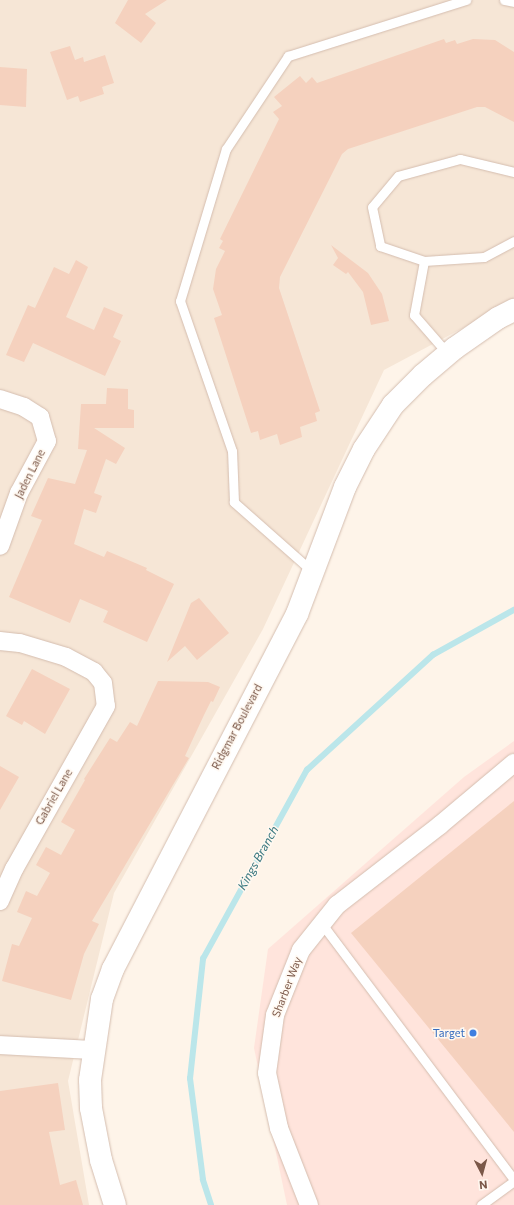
<!DOCTYPE html>
<html>
<head>
<meta charset="utf-8">
<style>
	body { margin:0 }
	#map { position:relative; width:514px; height:1205px; overflow:hidden; background:#fef4e9; font-family:Commissioner,sans-serif }
	div>[style] { position:absolute }
	[style*='--x'] { left:calc(var(--x)*1px); top:calc(var(--y)*1px); width:calc(var(--w)*1px); rotate:calc(var(--a)*1deg) }
	.residential>* { inset:0; background:#f6e6d6 }
	.commercial>* { inset:0; background:#ffe4dc }
	.stream>* { height:5.5px; margin:-2.75px; padding:0 2.75px; transform-origin:2.75px; border-radius:2.75px; background:#bbe6ea }
	.building>* { inset:0; background:#f5d1be }
	.roads { filter:drop-shadow(0 0 1px #d4bdaf) drop-shadow(0 0 1px #d4bdaf) }
	.lane>* { height:9px; margin:-4.5px; padding:0 4.5px; transform-origin:4.5px; border-radius:4.5px; background:#fff }
	.street>* { height:18px; margin:-9px; padding:0 9px; transform-origin:9px; border-radius:9px; background:#fff }
	.secondary>* { height:22px; margin:-11px; padding:0 11px; transform-origin:11px; border-radius:11px; background:#fff }
	.dots>* { width:11px; height:11px; translate:-50% -50%; box-sizing:border-box; border:2px solid #fff8f0; border-radius:50% }
	span { translate:-50% -50%; white-space:nowrap; text-align:center; line-height:1.15; -webkit-text-stroke:3px #fff8f0; paint-order:stroke }
	.street-label { font-size:11px; color:#7b5849 }
	.shop-label { font-size:11px; color:#366cbe }
	.right { translate:-100% -50%; text-align:right }
	.water-label { font-size:12px; color:#3b7981; font-style:italic }
	.north { position:absolute; left:462px; top:1153px; width:40px; height:40px; -webkit-text-stroke:3px #fff8f0; paint-order:stroke; rotate:174deg; font-size:11px; font-weight:700; line-height:16px; text-align:center; color:#7b5849 }
	.north::after { content:''; display:block; margin:auto; width:14px; height:18px; background:#7b5849; clip-path:polygon(50% 0,100% 100%,50% 72%,0 100%) }
</style>
</head>
<body>
<div id="map">
	<div class="residential">
		<div style="clip-path:polygon(0 0,514px 0,514px 301px,384px 370px,263px 629px,114px 893px,68px 1081px,89px 1205px,0 1205px)"></div>
	</div>
	<div class="commercial">
		<div style="clip-path:polygon(514px 741px,514px 1205px,287px 1205px,254px 1048px,268px 949px,464px 777px)"></div>
	</div>
	<div class="stream">
		<div style="--x:211;--y:1205;--w:26;--a:-108"></div>
		<div style="--x:203;--y:1180;--w:102;--a:-97.3"></div>
		<div style="--x:190;--y:1079;--w:121;--a:-83.8"></div>
		<div style="--x:203;--y:959;--w:216;--a:-61.2"></div>
		<div style="--x:307;--y:770;--w:171;--a:-42.4"></div>
		<div style="--x:433;--y:655;--w:93;--a:-29.1"></div>
	</div>
	<div class="building">
		<div style="clip-path:polygon(128px 0,167px 0,145px 14px,156px 23px,141px 43px,115px 23px)"></div>
		<div style="clip-path:polygon(444px 39px,446px 43px,455px 40px,457px 44px,473px 39px,495px 40px,514px 52px,514px 122px,485px 107px,477px 107px,348px 149px,342px 154px,280px 277px,279px 288px,320px 411px,315px 413px,317px 421px,300px 427px,302px 437px,280px 445px,277px 434px,260px 440px,258px 431px,251px 433px,214px 318px,222px 315px,213px 289px,216px 269px,225px 251px,219px 248px,223px 241px,220px 239px,279px 119px,273px 112px,282px 106px,274px 97px,300px 76px,306px 83px,312px 77px,317px 83px)"></div>
		<div style="clip-path:polygon(70px 46px,75px 60px,83px 57px,84px 62px,105px 55px,114px 83px,102px 87px,104px 94px,80px 102px,78px 96px,67px 100px,50px 52px)"></div>
		<div style="clip-path:polygon(0 67px,27px 69px,26px 107px,0 105px)"></div>
		<div style="clip-path:polygon(331px 245px,368px 273px,382px 294px,389px 321px,371px 325px,363px 292px,348px 272px,346px 274px,333px 265px,338px 258px)"></div>
		<div style="clip-path:polygon(76px 260px,88px 267px,66px 317px,94px 330px,104px 307px,123px 315px,113px 337px,121px 341px,105px 376px,33px 343px,24px 362px,6px 355px,28px 305px,35px 308px,54px 267px,69px 274px)"></div>
		<div style="clip-path:polygon(107px 388px,128px 389px,128px 409px,134px 410px,134px 428px,94px 428px,125px 448px,116px 464px,106px 459px,94px 493px,102px 496px,96px 513px,84px 509px,74px 544px,104px 557px,107px 551px,147px 568px,146px 570px,174px 584px,147px 642px,103px 622px,108px 611px,80px 599px,70px 623px,9px 597px,42px 520px,31px 516px,48px 478px,75px 484px,87px 450px,78px 449px,81px 404px,106px 404px)"></div>
		<div style="clip-path:polygon(199px 598px,229px 633px,197px 660px,185px 646px,167px 662px,191px 603px)"></div>
		<div style="clip-path:polygon(32px 669px,70px 689px,45px 734px,24px 721px,22px 725px,6px 716px)"></div>
		<div style="clip-path:polygon(158px 681px,208px 682px,220px 687px,213px 702px,211px 701px,204px 715px,185px 756px,189px 758px,92px 921px,99px 924px,84px 954px,71px 1000px,2px 981px,12px 944px,19px 946px,32px 918px,17px 912px,26px 891px,37px 896px,50px 873px,36px 865px,46px 847px,61px 855px,75px 830px,61px 822px,85px 780px,84px 779px,110px 738px,117px 742px,130px 722px,137px 726px)"></div>
		<div style="clip-path:polygon(0 766px,19px 777px,0 810px)"></div>
		<div style="clip-path:polygon(514px 801px,514px 1132px,351px 933px)"></div>
		<div style="clip-path:polygon(58px 1083px,65px 1130px,49px 1132px,60px 1185px,76px 1180px,83px 1205px,0 1205px,0 1091px)"></div>
	</div>
	<div class="roads">
		<div class="lane">
			<div style="--x:504;--y:0;--w:10;--a:11"></div>
			<div style="--x:514;--y:172;--w:56;--a:-166.5"></div>
			<div style="--x:460;--y:159;--w:64;--a:164.7"></div>
			<div style="--x:398;--y:176;--w:40;--a:130"></div>
			<div style="--x:372;--y:207;--w:40;--a:78"></div>
			<div style="--x:380;--y:246;--w:46;--a:18.8"></div>
			<div style="--x:424;--y:261;--w:60;--a:-3.8"></div>
			<div style="--x:484;--y:257;--w:34;--a:-28"></div>
			<div style="--x:424;--y:261;--w:55;--a:100.5"></div>
			<div style="--x:414;--y:315;--w:52;--a:48.9"></div>
			<div style="--x:313;--y:572;--w:106;--a:-138.5"></div>
			<div style="--x:234;--y:502;--w:51;--a:-92.2"></div>
			<div style="--x:232;--y:451;--w:159;--a:-109.1"></div>
			<div style="--x:180;--y:301;--w:159;--a:-73.2"></div>
			<div style="--x:226;--y:149;--w:112;--a:-56.3"></div>
			<div style="--x:288;--y:56;--w:187;--a:-17.5"></div>
			<div style="--x:322;--y:924;--w:320;--a:53.1"></div>
			<div style="--x:481;--y:1205;--w:41;--a:-36"></div>
		</div>
		<div class="street">
			<div style="--x:0;--y:399;--w:25;--a:18"></div>
			<div style="--x:24;--y:407;--w:19;--a:32"></div>
			<div style="--x:40;--y:417;--w:25;--a:74"></div>
			<div style="--x:47;--y:441;--w:59;--a:118.3"></div>
			<div style="--x:19;--y:493;--w:56;--a:109.7"></div>
			<div style="--x:0;--y:641;--w:20;--a:6"></div>
			<div style="--x:20;--y:643;--w:48;--a:16.9"></div>
			<div style="--x:66;--y:657;--w:32;--a:28"></div>
			<div style="--x:94;--y:672;--w:14;--a:51"></div>
			<div style="--x:103;--y:683;--w:23;--a:83"></div>
			<div style="--x:106;--y:706;--w:187;--a:119.4"></div>
			<div style="--x:14;--y:869;--w:35;--a:114"></div>
			<div style="--x:0;--y:1045;--w:93;--a:3.1"></div>
			<div style="--x:309;--y:1205;--w:83;--a:-111.3"></div>
			<div style="--x:279;--y:1128;--w:56;--a:-102.3"></div>
			<div style="--x:267;--y:1073;--w:59;--a:-82.1"></div>
			<div style="--x:275;--y:1015;--w:70;--a:-68.2"></div>
			<div style="--x:301;--y:950;--w:58;--a:-51.3"></div>
			<div style="--x:337;--y:905;--w:130;--a:-37.8"></div>
			<div style="--x:440;--y:825;--w:97;--a:-40"></div>
		</div>
		<div class="secondary">
			<div style="--x:115;--y:1205;--w:47;--a:-107.3"></div>
			<div style="--x:101;--y:1160;--w:53;--a:-100.9"></div>
			<div style="--x:91;--y:1108;--w:28;--a:-92"></div>
			<div style="--x:90;--y:1080;--w:82;--a:-81.6"></div>
			<div style="--x:102;--y:999;--w:32;--a:-70"></div>
			<div style="--x:113;--y:969;--w:400;--a:-62.6"></div>
			<div style="--x:297;--y:614;--w:136;--a:-69.3"></div>
			<div style="--x:345;--y:487;--w:42;--a:-63.4"></div>
			<div style="--x:364;--y:449;--w:53;--a:-56.6"></div>
			<div style="--x:393;--y:405;--w:42;--a:-45"></div>
			<div style="--x:423;--y:375;--w:42;--a:-40.2"></div>
			<div style="--x:455;--y:348;--w:52;--a:-34.9"></div>
			<div style="--x:498;--y:318;--w:18;--a:-27"></div>
		</div>
	</div>
	<div class="dots">
		<div style="left:473px;top:1033px;background:#3f7fe0"></div>
	</div>
	<div class="street-label">
		<span style="left:30px;top:474px;rotate:-63deg">Jaden Lane</span>
		<span style="left:237px;top:727px;rotate:-62deg">Ridgmar Boulevard</span>
		<span style="left:54px;top:797px;rotate:-60deg">Gabriel Lane</span>
		<span style="left:287px;top:987px;rotate:-69deg">Sharber Way</span>
	</div>
	<div class="shop-label">
		<span class="right" style="left:465px;top:1033px">Target</span>
	</div>
	<div class="water-label">
		<span style="left:258px;top:858px;rotate:-61deg">Kings Branch</span>
	</div>
	<div class="north">N</div>
</div>
</body>
</html>
